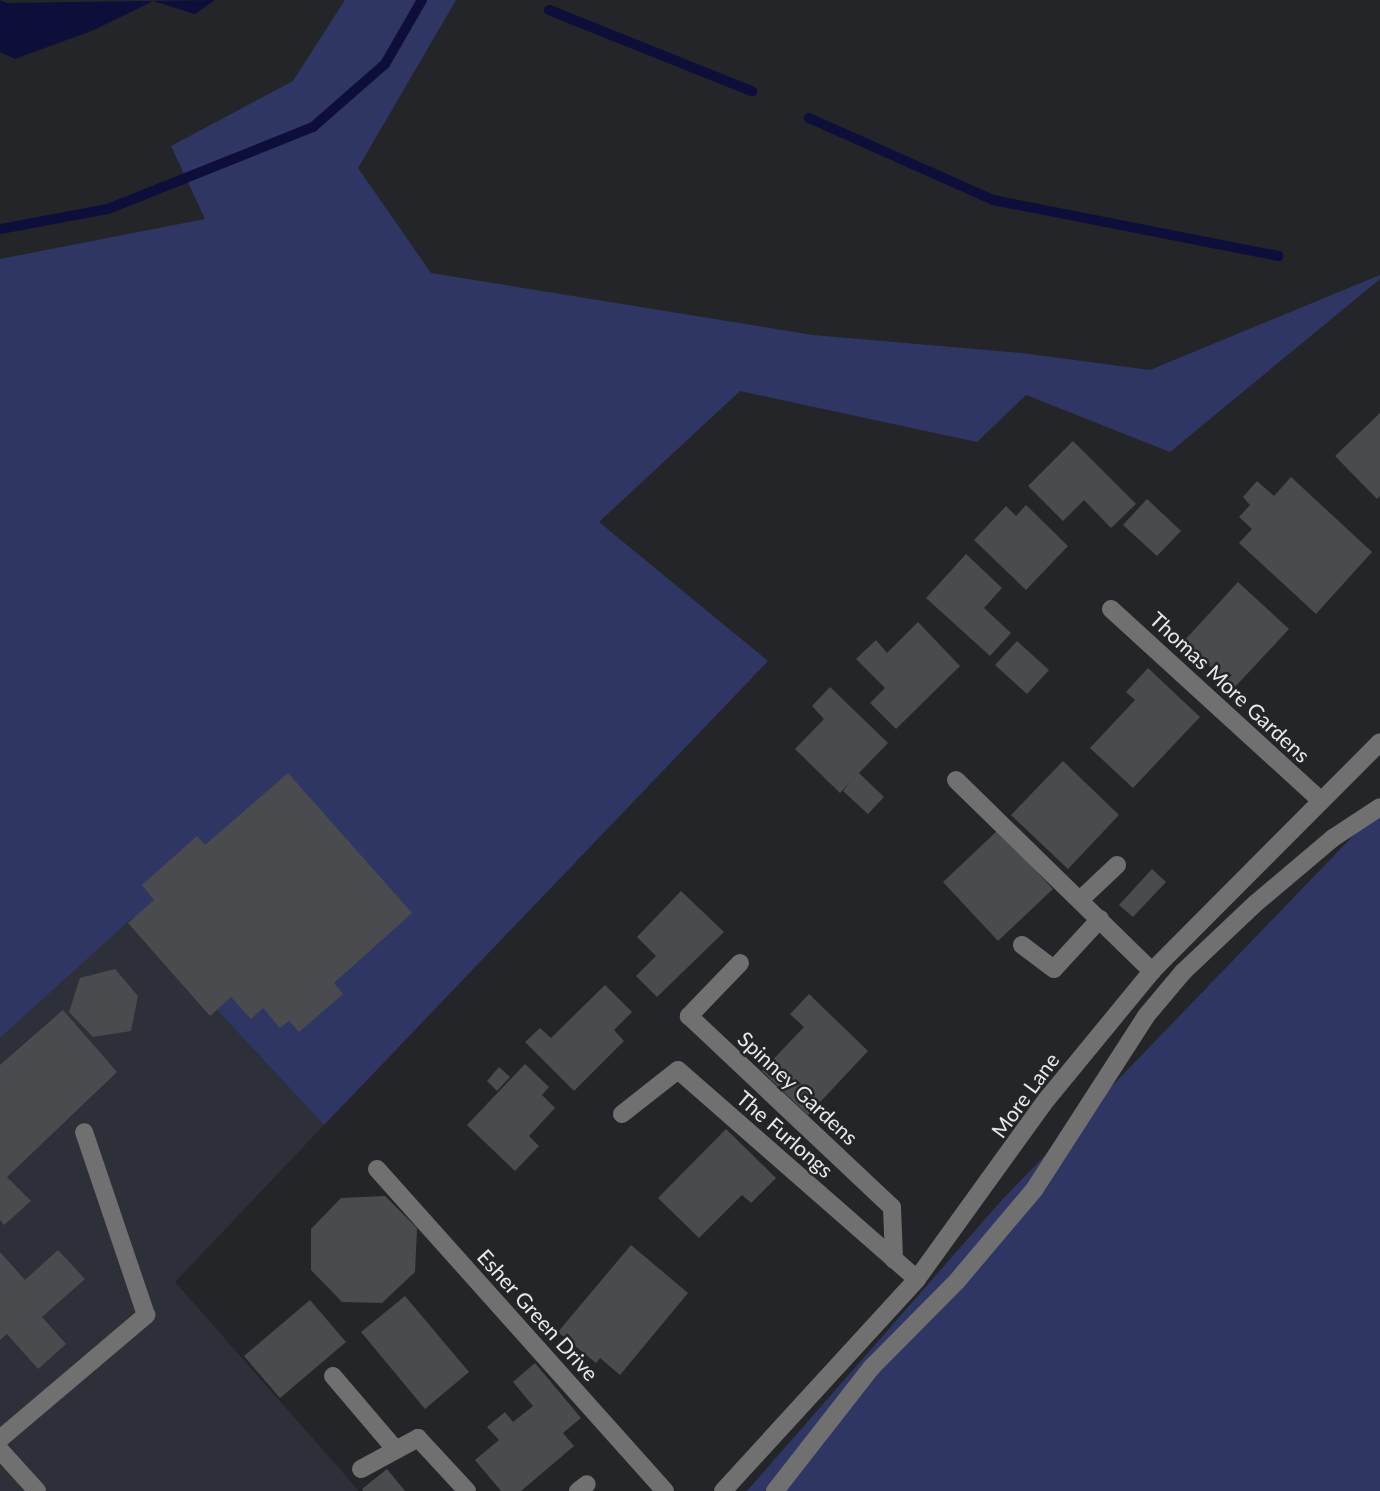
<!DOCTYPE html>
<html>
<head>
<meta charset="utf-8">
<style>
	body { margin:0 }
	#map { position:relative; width:1380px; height:1491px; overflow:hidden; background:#242529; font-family:Lato,sans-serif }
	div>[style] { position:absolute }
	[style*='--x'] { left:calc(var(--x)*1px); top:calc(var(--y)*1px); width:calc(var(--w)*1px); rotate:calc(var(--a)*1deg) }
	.built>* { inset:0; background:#2e3039 }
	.green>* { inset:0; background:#2f3663 }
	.water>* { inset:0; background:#0d0e39 }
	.stream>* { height:10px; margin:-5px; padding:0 5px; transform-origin:5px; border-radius:5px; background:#0d0e39 }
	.building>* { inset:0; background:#4a4b4f }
	.minor>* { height:18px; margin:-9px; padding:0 9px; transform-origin:9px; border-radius:9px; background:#6f706f }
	span { translate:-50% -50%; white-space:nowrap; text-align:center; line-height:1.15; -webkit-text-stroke:5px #242529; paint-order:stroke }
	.street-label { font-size:21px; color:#e8e9eb }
</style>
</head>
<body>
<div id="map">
	<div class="built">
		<div style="clip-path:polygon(132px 917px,324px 1125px,175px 1282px,359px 1491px,0 1491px,0 1038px)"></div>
	</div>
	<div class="green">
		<div style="clip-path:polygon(345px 0,456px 0,358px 168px,431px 273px,813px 335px,1022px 353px,1150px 370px,1380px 275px,1380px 279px,1170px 452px,1026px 395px,977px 442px,740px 391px,599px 522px,768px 661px,324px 1125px,132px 918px,0 1038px,0 259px,205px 219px,171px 146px,293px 81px)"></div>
		<div style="clip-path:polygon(1380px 808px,1380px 1491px,747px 1491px,1000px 1202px)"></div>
	</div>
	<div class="water">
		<div style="clip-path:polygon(0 0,7px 3px,215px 0,195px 14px,153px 1px,94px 30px,15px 59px,0 52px)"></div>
	</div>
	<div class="stream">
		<div style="--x:549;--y:10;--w:219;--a:21.8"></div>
		<div style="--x:809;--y:118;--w:201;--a:24"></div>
		<div style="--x:993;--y:200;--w:291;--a:11.1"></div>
		<div style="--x:0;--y:229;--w:110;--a:-10.5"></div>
		<div style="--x:108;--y:209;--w:221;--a:-21.8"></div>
		<div style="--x:313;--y:127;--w:96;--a:-41.2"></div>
		<div style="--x:385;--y:64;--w:74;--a:-60"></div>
	</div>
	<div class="building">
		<div style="clip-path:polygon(1380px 413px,1380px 496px,1377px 499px,1335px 456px)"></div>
		<div style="clip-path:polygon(1073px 441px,1136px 504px,1111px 528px,1084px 500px,1063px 521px,1028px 486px)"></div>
		<div style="clip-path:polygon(1291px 477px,1372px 552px,1316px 614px,1239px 543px,1252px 529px,1239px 517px,1250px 505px,1243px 497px,1257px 481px,1274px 496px)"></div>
		<div style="clip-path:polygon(1147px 499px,1181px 531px,1157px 556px,1123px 525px)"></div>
		<div style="clip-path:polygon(1026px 505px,1068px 546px,1026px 590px,974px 540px,1006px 506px,1016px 516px)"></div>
		<div style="clip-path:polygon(966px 554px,1002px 588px,984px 608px,1011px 633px,990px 656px,926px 598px)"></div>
		<div style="clip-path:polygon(1238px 582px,1289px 629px,1234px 688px,1183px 642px)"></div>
		<div style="clip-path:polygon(918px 622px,960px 666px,896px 729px,870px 703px,885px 688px,856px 659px,876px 640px,887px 653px)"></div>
		<div style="clip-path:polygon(1017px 641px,1049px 670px,1027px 694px,995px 665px)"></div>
		<div style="clip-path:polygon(1148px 668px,1200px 717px,1133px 788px,1090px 748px,1135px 700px,1126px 692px)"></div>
		<div style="clip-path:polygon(830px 687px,888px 743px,859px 773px,884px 797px,868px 814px,843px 791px,851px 781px,840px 793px,795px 749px,824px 719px,812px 706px)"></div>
		<div style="clip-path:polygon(1063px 761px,1119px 815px,1068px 869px,1011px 815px)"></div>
		<div style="clip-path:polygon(288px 773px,412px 913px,334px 983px,343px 994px,299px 1032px,289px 1021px,280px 1028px,263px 1008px,251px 1019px,231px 997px,210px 1016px,128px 923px,154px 900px,142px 885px,197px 836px,205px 845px)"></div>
		<div style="clip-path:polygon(998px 830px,1053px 889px,998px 941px,943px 882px)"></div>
		<div style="clip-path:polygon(1152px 869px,1166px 882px,1133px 917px,1119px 905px)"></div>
		<div style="clip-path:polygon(681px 891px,724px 932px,657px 997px,636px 976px,656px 956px,637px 937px)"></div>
		<div style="clip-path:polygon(115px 969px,138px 996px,131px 1031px,93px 1037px,69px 1012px,80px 978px)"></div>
		<div style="clip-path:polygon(605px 985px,632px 1012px,614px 1030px,624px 1041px,574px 1091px,525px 1042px,540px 1028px,551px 1038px)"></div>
		<div style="clip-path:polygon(809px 994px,868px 1051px,808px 1115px,762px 1071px,804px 1027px,790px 1014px)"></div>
		<div style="clip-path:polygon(63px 1010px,117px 1072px,7px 1177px,31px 1201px,4px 1225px,0 1220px,0 1065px)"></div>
		<div style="clip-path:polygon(525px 1064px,549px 1087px,542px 1095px,555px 1108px,529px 1136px,539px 1146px,515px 1171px,467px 1125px)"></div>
		<div style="clip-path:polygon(499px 1067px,510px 1077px,497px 1091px,487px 1081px)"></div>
		<div style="clip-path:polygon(726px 1129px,776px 1178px,751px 1203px,742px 1195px,699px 1238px,658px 1198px)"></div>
		<div style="clip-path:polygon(385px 1196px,417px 1228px,415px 1272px,382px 1303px,342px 1302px,311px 1270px,311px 1229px,341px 1198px)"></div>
		<div style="clip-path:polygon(631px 1245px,688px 1293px,620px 1375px,600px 1358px,596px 1363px,558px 1332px)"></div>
		<div style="clip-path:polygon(58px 1250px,85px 1279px,42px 1317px,66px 1344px,38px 1369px,7px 1334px,0 1340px,0 1252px,25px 1280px)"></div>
		<div style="clip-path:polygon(405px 1296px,469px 1372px,425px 1409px,361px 1332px)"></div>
		<div style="clip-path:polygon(310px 1300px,346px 1342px,280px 1398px,244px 1356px)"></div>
		<div style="clip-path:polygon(535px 1363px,581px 1418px,563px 1433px,574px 1446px,521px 1491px,501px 1491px,475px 1460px,499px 1440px,487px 1427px,505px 1412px,513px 1422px,533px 1406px,513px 1382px)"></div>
		<div style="clip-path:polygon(387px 1469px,405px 1491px,363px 1491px,362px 1489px)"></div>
	</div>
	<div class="minor">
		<div style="--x:1111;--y:609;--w:282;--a:42.4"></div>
		<div style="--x:956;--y:780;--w:274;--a:44.3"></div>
		<div style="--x:1080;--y:900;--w:51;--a:-43.4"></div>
		<div style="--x:1022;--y:945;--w:40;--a:37"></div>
		<div style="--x:1054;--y:969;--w:68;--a:-47.4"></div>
		<div style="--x:740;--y:963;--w:74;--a:133.9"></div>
		<div style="--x:689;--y:1016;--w:279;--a:43.3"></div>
		<div style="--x:892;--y:1207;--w:53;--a:87.8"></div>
		<div style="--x:622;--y:1114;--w:71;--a:-38.2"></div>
		<div style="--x:678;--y:1070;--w:317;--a:41.2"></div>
		<div style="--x:377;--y:1169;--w:432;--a:48.2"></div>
		<div style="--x:333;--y:1376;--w:97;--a:49.6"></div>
		<div style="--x:0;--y:1439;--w:192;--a:-40.3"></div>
		<div style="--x:146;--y:1315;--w:193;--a:-108.7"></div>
		<div style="--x:0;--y:1450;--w:55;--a:47.9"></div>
		<div style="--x:361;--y:1469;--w:65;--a:-28.5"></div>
		<div style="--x:418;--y:1438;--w:72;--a:47.2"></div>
		<div style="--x:578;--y:1491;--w:11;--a:-38"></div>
		<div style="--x:723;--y:1491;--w:287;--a:-47.5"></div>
		<div style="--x:917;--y:1279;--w:222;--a:-54.2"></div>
		<div style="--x:1047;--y:1099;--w:166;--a:-50.6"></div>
		<div style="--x:1152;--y:971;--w:323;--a:-45.1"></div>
		<div style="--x:775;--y:1491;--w:157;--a:-52"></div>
		<div style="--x:872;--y:1367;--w:121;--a:-45.3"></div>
		<div style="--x:957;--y:1281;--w:119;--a:-49.8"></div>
		<div style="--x:1034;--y:1190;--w:207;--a:-57.2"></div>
		<div style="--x:1146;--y:1016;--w:57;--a:-49.9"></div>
		<div style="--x:1183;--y:972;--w:100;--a:-43.4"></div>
		<div style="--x:1256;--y:903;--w:101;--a:-40.2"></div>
		<div style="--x:1333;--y:838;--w:56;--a:-33.4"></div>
	</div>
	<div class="street-label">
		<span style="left:1230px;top:687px;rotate:43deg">Thomas More Gardens</span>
		<span style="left:798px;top:1088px;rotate:43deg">Spinney Gardens</span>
		<span style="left:1025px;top:1095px;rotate:-54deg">More Lane</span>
		<span style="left:785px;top:1134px;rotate:41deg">The Furlongs</span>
		<span style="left:538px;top:1315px;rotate:48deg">Esher Green Drive</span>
	</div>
</div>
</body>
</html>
